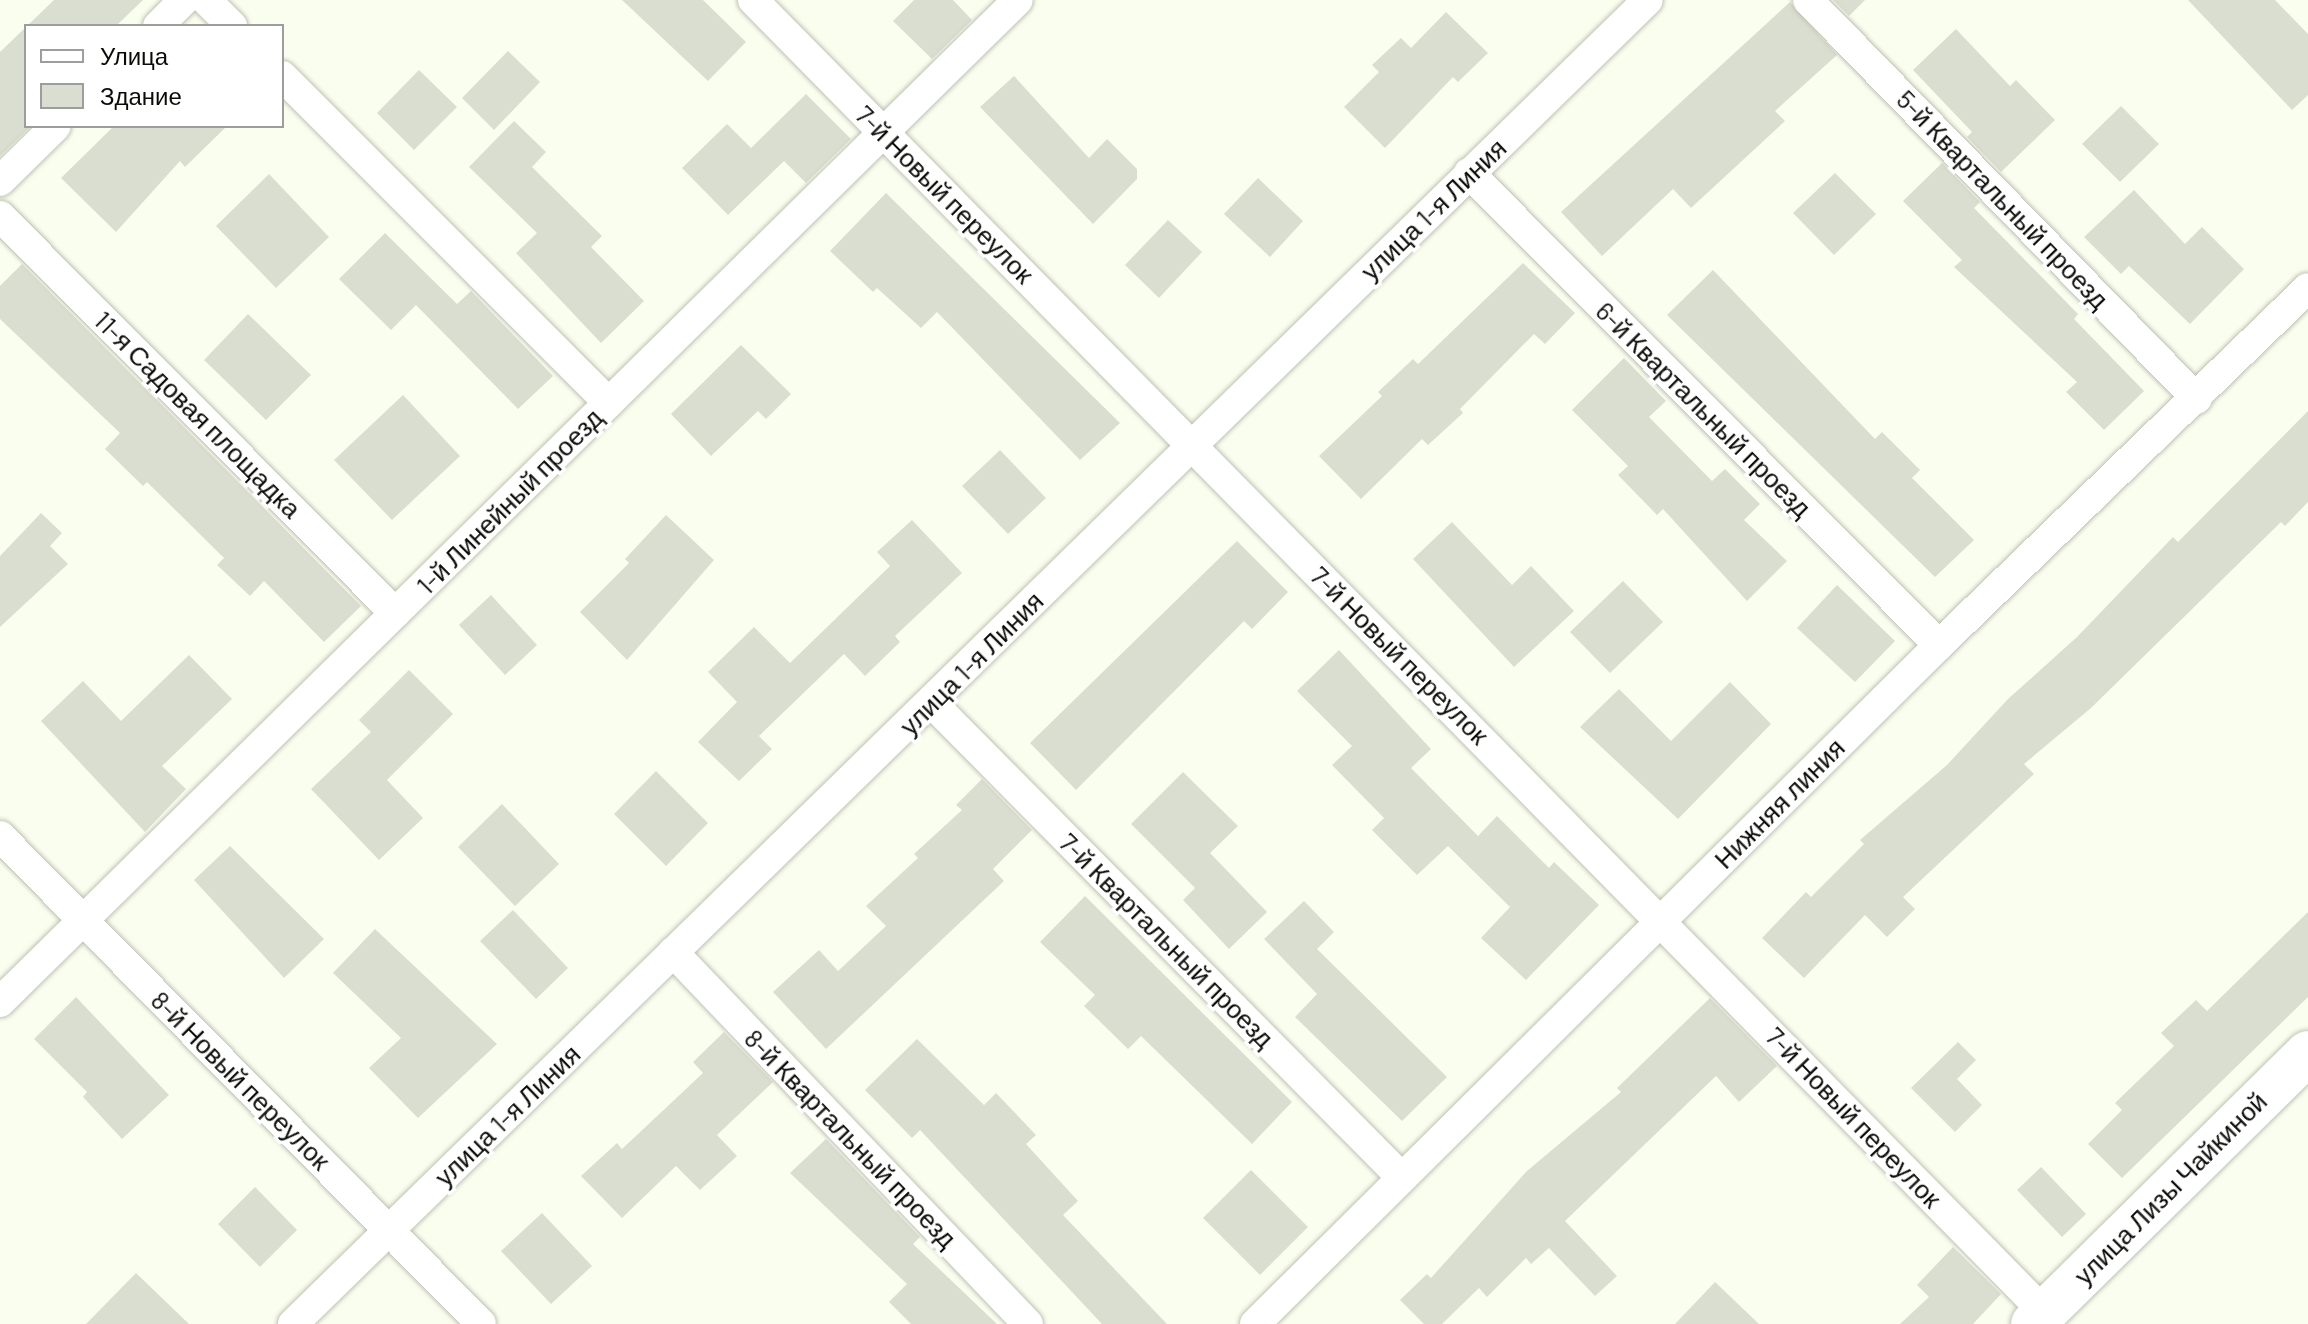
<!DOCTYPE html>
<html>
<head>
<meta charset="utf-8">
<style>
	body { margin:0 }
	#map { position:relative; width:2308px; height:1324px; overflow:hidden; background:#fafeef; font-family:Barlow,sans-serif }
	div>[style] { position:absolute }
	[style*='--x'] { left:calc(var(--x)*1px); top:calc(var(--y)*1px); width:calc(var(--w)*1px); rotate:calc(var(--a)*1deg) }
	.building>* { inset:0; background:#daded0 }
	.roads { filter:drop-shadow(0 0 2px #bfc2b4) drop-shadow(0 0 2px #bfc2b4) }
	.minor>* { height:30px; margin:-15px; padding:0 15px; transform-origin:15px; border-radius:15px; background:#fff }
	.secondary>* { height:44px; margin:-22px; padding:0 22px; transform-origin:22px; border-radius:22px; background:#fff }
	span { translate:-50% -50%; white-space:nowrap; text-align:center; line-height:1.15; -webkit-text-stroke:7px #fff; paint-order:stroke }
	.street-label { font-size:26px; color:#0b0c08 }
	.legend { position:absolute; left:24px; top:24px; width:260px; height:104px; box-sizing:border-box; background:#fff; border:2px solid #9d9e9c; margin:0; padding:10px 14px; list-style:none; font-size:24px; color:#0b0c08 }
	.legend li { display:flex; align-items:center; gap:16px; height:40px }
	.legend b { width:40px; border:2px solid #9d9e9c }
</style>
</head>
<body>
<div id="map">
	<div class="building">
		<div style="clip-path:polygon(54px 0,143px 0,116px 26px,27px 26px)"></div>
		<div style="clip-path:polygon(622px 0,703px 0,746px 42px,708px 81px)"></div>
		<div style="clip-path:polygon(914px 0,953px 0,972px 20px,932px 59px,893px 21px)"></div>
		<div style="clip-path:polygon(1833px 0,1865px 0,1849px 16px)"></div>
		<div style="clip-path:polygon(2188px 0,2275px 0,2308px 34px,2308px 95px,2292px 110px)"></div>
		<div style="clip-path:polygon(1790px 2px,1837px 55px,1775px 111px,1785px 121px,1691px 208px,1673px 189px,1602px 256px,1561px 212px)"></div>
		<div style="clip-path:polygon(1446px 12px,1488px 53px,1458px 82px,1453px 77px,1385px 148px,1344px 107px,1379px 72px,1372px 65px,1401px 38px,1411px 48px)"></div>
		<div style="clip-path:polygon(26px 27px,30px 127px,0 156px,0 52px)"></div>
		<div style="clip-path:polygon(1956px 29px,2010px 86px,2016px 80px,2055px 120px,2001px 172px,1967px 137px,1972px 132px,1913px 70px)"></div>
		<div style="clip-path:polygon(508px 51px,540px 82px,494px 130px,462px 98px)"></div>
		<div style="clip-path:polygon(419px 70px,457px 107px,414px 150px,377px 113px)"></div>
		<div style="clip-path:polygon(1014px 76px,1089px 158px,1107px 139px,1137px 169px,1137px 179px,1093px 224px,980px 107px)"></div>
		<div style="clip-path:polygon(806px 94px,851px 139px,806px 183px,784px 161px,728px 215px,682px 168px,727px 124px,751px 148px)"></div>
		<div style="clip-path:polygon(2121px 106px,2159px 144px,2120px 182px,2082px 144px)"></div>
		<div style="clip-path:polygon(514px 121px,546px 152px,532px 167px,602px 236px,591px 247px,644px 301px,601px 343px,516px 253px,537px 233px,469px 167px)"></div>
		<div style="clip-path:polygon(114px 126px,227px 126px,185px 167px,180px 161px,116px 232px,61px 178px)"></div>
		<div style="clip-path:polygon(1942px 163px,1980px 202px,1974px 208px,2078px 314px,2074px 319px,2144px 391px,2104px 430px,2066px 392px,2077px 382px,1954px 267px,1962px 260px,1903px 201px)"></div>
		<div style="clip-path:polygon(1835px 173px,1876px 214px,1834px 255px,1793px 213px)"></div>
		<div style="clip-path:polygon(269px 174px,329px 237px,276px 288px,216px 226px)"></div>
		<div style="clip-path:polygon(1258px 178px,1303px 221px,1270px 257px,1224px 214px)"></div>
		<div style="clip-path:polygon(2134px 190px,2185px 244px,2202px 227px,2244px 269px,2190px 324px,2129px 266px,2121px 274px,2084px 237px)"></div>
		<div style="clip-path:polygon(886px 193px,1120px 423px,1080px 460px,937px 312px,921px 328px,877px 288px,873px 292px,830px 251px)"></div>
		<div style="clip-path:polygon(1168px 220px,1202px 252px,1159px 298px,1125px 265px)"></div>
		<div style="clip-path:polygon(385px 233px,457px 304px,471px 291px,553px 376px,518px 409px,416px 305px,391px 330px,339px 279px)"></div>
		<div style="clip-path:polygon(1523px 263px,1575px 313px,1545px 344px,1534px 334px,1460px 409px,1463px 413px,1428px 445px,1422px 439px,1361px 499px,1319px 456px,1382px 396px,1378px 392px,1413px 359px,1418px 364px)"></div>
		<div style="clip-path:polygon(22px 264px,361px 606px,324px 642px,264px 581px,250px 596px,217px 565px,224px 558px,147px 482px,143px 486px,105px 449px,120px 433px,0 319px,0 286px)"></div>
		<div style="clip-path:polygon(1713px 270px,1875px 439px,1882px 432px,1920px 470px,1912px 478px,1974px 540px,1935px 577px,1667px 315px)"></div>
		<div style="clip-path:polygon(248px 314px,311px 375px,266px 420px,204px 360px)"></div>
		<div style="clip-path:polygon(741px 345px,791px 394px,766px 419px,758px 411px,711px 456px,671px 414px)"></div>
		<div style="clip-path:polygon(1624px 358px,1666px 401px,1649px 417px,1712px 481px,1725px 469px,1760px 504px,1744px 520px,1787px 561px,1747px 601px,1663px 509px,1657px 515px,1618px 475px,1628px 466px,1572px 410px)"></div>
		<div style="clip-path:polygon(403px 395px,460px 456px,392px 520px,334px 460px)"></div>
		<div style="clip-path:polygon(2308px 411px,2308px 502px,2285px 526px,2281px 522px,2091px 708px,2024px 764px,2034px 774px,1903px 897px,1915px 909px,1887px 937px,1865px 915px,1804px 978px,1762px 938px,1806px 892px,1811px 897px,1864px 844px,1860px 840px,1947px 765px,2008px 699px,2077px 637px,2173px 537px,2178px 542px)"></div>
		<div style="clip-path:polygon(1000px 450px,1046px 498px,1008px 534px,962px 486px)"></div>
		<div style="clip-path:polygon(41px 513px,62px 533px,50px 546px,68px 564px,0 627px,0 556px)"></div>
		<div style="clip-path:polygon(666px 515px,714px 560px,627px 660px,580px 612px,629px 563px,625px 559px)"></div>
		<div style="clip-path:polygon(912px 520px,962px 573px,895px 636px,900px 642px,865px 676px,844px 654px,759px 736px,772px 749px,739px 781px,698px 742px,737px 702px,708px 672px,754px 627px,790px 663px,890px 566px,877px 552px)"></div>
		<div style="clip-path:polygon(1452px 522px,1512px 585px,1531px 566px,1574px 611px,1514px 667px,1413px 559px)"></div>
		<div style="clip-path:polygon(1237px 541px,1288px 592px,1252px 629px,1244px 621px,1076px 790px,1030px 743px)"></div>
		<div style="clip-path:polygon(1623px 581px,1663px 622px,1610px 673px,1570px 632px)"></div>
		<div style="clip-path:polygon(1837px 585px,1895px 641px,1855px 682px,1797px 628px)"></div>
		<div style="clip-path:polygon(491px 595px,537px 645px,505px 675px,459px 625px)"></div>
		<div style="clip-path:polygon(1339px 650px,1431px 749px,1411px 768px,1478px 836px,1497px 816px,1549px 868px,1554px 862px,1599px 905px,1526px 980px,1481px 938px,1510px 907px,1448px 846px,1417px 875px,1372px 830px,1384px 818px,1332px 765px,1352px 746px,1297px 691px)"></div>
		<div style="clip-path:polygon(189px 655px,232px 699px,162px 766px,186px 789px,145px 832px,41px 721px,83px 681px,121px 721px)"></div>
		<div style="clip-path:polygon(409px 670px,453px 714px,387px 780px,423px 818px,379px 860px,311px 789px,371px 732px,359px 720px)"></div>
		<div style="clip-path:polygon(1730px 682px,1771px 724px,1678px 819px,1580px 727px,1619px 689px,1671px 741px)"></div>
		<div style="clip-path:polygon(656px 771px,708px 823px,666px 866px,614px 814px)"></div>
		<div style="clip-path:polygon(1183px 772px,1238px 826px,1210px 853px,1267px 912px,1229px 949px,1183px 900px,1195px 888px,1131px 824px)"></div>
		<div style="clip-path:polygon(982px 779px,1032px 830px,993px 869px,1004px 881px,826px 1049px,773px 992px,819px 950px,838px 971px,886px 926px,866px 906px,918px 858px,914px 854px,962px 810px,956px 805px)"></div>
		<div style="clip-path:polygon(502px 804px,559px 864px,515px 906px,458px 847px)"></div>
		<div style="clip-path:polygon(230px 846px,324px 939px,284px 978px,194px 880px)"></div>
		<div style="clip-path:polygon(1085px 896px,1292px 1102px,1252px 1144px,1141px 1036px,1128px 1049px,1084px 1006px,1095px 995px,1040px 942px)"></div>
		<div style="clip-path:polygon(1304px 901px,1334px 932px,1317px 949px,1447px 1077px,1402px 1121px,1295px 1017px,1317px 994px,1264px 939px)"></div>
		<div style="clip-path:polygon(513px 910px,568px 968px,536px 999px,480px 941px)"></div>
		<div style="clip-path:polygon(2308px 912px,2308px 997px,2122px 1178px,2088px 1144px,2122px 1110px,2115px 1103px,2174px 1046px,2161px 1033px,2196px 1000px,2207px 1011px)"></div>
		<div style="clip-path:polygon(375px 929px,497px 1044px,418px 1118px,369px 1068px,401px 1038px,333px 973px)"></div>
		<div style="clip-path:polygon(76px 997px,169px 1095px,122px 1139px,83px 1097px,87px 1092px,34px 1039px)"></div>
		<div style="clip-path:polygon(1710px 998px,1777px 1066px,1739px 1102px,1716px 1076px,1565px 1221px,1617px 1276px,1595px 1296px,1549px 1248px,1531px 1264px,1526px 1258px,1487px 1297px,1479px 1288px,1442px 1324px,1424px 1324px,1400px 1300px,1427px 1274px,1431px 1278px,1527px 1171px,1621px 1092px,1617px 1088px)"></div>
		<div style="clip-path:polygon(724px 1032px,773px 1082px,717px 1135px,737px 1156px,700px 1190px,676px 1166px,622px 1218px,581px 1176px,617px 1143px,622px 1149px,703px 1073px,693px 1062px)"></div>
		<div style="clip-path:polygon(917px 1039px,984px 1105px,996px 1093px,1036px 1135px,1026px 1144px,1078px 1201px,1063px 1215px,1167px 1324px,1102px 1324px,920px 1130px,912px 1138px,865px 1090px)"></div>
		<div style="clip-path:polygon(1958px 1042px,1976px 1060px,1957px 1079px,1982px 1105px,1955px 1132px,1911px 1088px)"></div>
		<div style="clip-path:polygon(826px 1139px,920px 1237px,913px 1244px,997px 1324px,911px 1324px,889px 1302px,907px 1284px,790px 1173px)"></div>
		<div style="clip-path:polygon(2041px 1167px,2086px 1214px,2062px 1237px,2017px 1190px)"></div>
		<div style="clip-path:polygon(1251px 1170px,1308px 1227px,1260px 1275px,1203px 1218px)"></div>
		<div style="clip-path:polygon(255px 1187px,297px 1230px,260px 1267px,218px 1224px)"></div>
		<div style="clip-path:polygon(542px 1213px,592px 1266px,551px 1304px,501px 1251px)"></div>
		<div style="clip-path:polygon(1953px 1247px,2001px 1294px,1973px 1324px,1900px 1324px,1929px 1297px,1917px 1285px)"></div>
		<div style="clip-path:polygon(136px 1273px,189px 1324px,86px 1324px)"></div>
		<div style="clip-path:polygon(1715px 1282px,1759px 1324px,1675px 1324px)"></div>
	</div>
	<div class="roads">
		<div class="minor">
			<div style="--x:206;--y:0;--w:37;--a:45"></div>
			<div style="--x:753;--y:0;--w:1841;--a:45.46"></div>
			<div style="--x:1808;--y:0;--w:557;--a:45.73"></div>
			<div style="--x:158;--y:26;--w:37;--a:-45"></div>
			<div style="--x:282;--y:76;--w:462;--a:45"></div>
			<div style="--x:1469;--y:173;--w:666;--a:45.12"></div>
			<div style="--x:0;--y:181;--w:78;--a:-44.5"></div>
			<div style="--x:0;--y:216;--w:560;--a:45.14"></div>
			<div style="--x:932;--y:703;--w:668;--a:45.3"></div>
			<div style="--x:0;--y:836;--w:685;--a:45.41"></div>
			<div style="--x:673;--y:952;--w:514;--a:46.34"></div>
			<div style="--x:0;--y:1002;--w:1428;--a:-44.55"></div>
			<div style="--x:293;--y:1324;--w:1894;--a:-44.34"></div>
			<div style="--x:1255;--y:1324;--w:964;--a:-44.79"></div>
			<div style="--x:1939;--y:645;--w:513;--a:-44.05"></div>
		</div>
		<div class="secondary">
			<div style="--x:2033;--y:1324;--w:386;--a:-44.6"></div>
		</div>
	</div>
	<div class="street-label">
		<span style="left:945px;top:194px;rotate:45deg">7-й Новый переулок</span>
		<span style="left:2003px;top:199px;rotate:46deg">5-й Квартальный проезд</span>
		<span style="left:1433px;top:209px;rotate:-44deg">улица 1-я Линия</span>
		<span style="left:1704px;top:409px;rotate:45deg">6-й Квартальный проезд</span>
		<span style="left:198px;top:414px;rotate:45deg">11-я Садовая площадка</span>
		<span style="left:509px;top:501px;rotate:-45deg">1-й Линейный проезд</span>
		<span style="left:1400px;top:655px;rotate:45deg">7-й Новый переулок</span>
		<span style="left:971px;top:663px;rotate:-45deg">улица 1-я Линия</span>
		<span style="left:1779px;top:803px;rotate:-45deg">Нижняя линия</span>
		<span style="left:1167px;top:940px;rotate:45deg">7-й Квартальный проезд</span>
		<span style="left:241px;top:1080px;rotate:45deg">8-й Новый переулок</span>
		<span style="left:507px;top:1115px;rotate:-44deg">улица 1-я Линия</span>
		<span style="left:1854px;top:1117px;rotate:46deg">7-й Новый переулок</span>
		<span style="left:851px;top:1138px;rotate:46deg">8-й Квартальный проезд</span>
		<span style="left:2170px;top:1188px;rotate:-45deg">улица Лизы Чайкиной</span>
	</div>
	<ul class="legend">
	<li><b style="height:10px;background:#fff"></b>Улица</li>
	<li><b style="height:22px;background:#daded0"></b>Здание</li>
	</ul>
</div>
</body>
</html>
